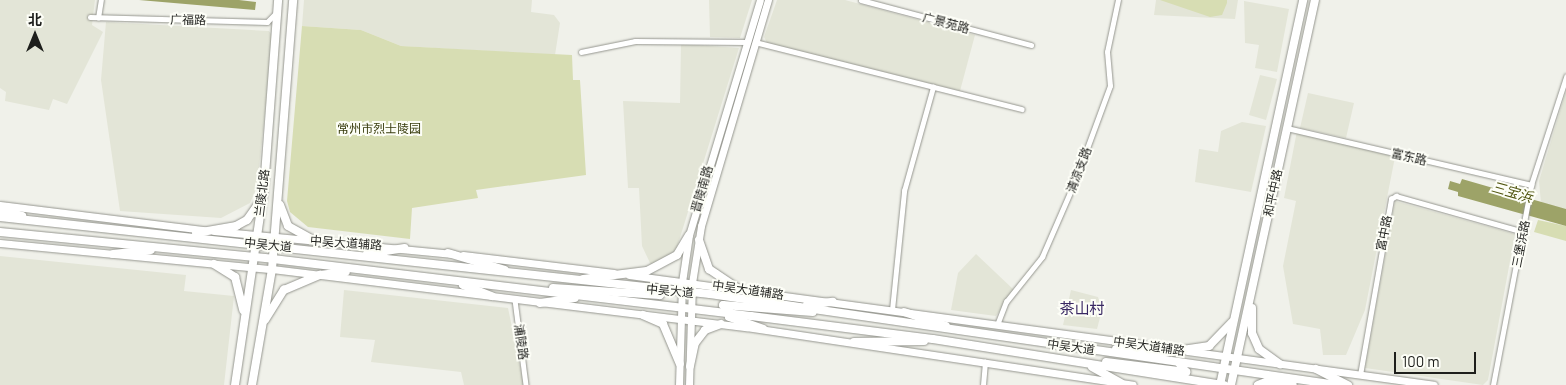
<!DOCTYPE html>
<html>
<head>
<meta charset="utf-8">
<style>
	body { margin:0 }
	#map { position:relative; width:1566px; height:385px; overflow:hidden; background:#f0f1ea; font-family:Barlow,"Noto Sans SC",sans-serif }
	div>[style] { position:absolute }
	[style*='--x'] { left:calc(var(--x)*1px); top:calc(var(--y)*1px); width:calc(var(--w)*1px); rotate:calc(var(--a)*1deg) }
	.built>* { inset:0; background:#e3e5d7 }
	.green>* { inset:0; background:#d7ddb3 }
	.water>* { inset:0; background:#9da368 }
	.roads { filter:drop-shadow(0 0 1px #95968f) drop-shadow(0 0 1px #95968f) }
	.minor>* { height:4.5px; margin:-2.25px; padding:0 2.25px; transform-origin:2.25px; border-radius:2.25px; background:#fff }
	.secondary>* { height:7px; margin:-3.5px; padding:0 3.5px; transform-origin:3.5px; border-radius:3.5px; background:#fff }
	.primary>* { height:8px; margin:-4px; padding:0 4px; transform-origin:4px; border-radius:4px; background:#fff }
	span { translate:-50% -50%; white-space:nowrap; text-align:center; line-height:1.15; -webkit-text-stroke:4px #fdfef7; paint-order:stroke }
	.street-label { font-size:12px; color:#1e1f1c }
	.park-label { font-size:12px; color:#393d0e }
	.water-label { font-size:14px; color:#4f540e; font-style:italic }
	.quarter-label { font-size:15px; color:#3a2964 }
	.north { position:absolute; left:10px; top:10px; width:50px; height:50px; -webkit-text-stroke:4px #fdfef7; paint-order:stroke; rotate:0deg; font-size:14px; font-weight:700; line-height:20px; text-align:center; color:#1e1f1c }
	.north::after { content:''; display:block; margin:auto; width:18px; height:22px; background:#1e1f1c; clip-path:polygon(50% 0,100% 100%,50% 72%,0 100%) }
	.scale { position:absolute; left:1394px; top:352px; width:82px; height:22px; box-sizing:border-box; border:2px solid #1e1f1c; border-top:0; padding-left:6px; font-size:15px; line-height:18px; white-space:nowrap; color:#1e1f1c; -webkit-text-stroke:4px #fdfef7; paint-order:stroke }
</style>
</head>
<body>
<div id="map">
	<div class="built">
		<div style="clip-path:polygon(0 0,95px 0,92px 25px,103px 32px,67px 104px,53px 99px,49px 110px,5px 101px,6px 92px,0 88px)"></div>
		<div style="clip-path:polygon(304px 0,532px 0,531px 12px,554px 15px,560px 23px,555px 55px,401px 46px,361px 30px,302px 26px)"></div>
		<div style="clip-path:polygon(709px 0,752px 0,740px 38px,710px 37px)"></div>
		<div style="clip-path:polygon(777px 0,845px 0,975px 35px,960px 91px,767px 43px,764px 37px)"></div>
		<div style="clip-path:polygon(1156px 0,1238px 0,1235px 19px,1154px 15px)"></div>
		<div style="clip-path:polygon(1244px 1px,1289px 9px,1277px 72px,1255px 68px,1259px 45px,1245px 43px)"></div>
		<div style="clip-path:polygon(106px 22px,269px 31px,273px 37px,257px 187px,250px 203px,221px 218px,120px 211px,101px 80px)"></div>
		<div style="clip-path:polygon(681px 44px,739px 48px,673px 260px,651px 265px,642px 246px,639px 188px,628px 188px,623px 101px,680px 103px)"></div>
		<div style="clip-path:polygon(1260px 75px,1277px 79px,1266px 120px,1249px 115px)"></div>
		<div style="clip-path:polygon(1566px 91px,1566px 209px,1541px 203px,1539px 181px)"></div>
		<div style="clip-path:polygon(1308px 93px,1354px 103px,1346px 138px,1300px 128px)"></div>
		<div style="clip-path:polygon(1242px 122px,1266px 126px,1251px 192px,1195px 182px,1199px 149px,1218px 152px,1221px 131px)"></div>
		<div style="clip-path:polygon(1297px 131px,1395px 157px,1365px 310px,1346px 355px,1323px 355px,1320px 329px,1293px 324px,1283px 266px,1296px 201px,1284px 198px)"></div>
		<div style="clip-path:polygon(1395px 201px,1515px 234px,1488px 380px,1483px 385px,1365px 368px)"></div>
		<div style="clip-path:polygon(976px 254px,1014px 290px,996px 316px,951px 310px,958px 273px)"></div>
		<div style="clip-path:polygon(0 256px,186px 275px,184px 291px,234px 296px,224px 385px,0 385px)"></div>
		<div style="clip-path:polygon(344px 290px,508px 308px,524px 385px,464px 385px,461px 372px,371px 362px,375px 340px,340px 337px)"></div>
		<div style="clip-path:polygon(1071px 290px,1098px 297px,1102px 310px,1097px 329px,1063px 325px)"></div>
	</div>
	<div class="green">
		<div style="clip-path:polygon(1160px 0,1227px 0,1227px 3px,1222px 15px,1210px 17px)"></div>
		<div style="clip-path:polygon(302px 26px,361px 30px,401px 46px,572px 55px,573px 80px,580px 80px,586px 175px,476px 190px,478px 198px,412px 208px,410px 239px,308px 227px,290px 212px,287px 201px)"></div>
		<div style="clip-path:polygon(1538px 220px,1566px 226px,1566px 241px,1534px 232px)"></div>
	</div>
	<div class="water">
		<div style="clip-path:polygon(139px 0,239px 0,256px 2px,255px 10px)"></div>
		<div style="clip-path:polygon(1462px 179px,1566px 209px,1566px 226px,1458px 196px,1458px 192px,1448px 189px,1450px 181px,1460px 184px)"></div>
	</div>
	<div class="roads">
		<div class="minor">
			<div style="--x:861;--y:0;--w:176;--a:14.8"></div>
			<div style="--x:90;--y:17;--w:177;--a:1.6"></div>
			<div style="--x:267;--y:22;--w:11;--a:-45"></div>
			<div style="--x:98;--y:18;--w:18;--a:-81"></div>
			<div style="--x:755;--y:42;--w:275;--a:14.1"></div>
			<div style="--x:581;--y:52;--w:55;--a:-11.5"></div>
			<div style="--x:635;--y:41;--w:112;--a:0.5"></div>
			<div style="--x:1287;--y:128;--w:251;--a:13.1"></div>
			<div style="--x:515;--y:300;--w:86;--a:82.6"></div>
			<div style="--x:892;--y:310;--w:120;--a:-84.2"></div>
			<div style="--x:904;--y:191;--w:108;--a:-74.4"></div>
			<div style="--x:997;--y:325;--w:25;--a:-69"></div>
			<div style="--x:1006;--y:302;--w:58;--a:-51.3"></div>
			<div style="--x:1042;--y:257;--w:83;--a:-66.5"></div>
			<div style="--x:1075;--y:181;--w:101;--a:-69.8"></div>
			<div style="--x:1110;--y:86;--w:34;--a:-95"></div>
			<div style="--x:1107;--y:52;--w:53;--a:-78.1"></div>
			<div style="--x:1360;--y:375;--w:179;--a:-80"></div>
			<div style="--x:1391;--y:199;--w:6;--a:-31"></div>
			<div style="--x:1396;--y:196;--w:133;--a:15.7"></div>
			<div style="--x:983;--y:385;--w:23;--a:-85"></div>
			<div style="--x:1493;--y:385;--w:204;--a:-79.2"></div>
			<div style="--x:1531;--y:185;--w:114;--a:-72"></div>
		</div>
		<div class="secondary">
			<div style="--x:0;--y:205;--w:206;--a:7"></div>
			<div style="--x:214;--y:231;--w:240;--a:5.5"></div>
			<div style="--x:0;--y:243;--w:273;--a:5.5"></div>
			<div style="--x:272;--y:269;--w:478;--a:7"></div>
			<div style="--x:746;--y:327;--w:391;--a:8.5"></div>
			<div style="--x:463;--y:255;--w:152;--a:6.8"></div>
			<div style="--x:629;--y:275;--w:552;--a:7.7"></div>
			<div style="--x:1187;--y:351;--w:249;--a:7.8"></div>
			<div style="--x:679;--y:385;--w:103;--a:-88.3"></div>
			<div style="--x:682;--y:282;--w:48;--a:-81.5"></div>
			<div style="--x:689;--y:235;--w:245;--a:-73.2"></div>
			<div style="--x:689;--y:385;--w:102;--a:-88.3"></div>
			<div style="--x:692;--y:283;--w:58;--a:-81"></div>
			<div style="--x:701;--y:226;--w:236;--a:-73.5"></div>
		</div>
		<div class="primary">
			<div style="--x:280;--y:205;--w:22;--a:69"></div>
			<div style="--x:288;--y:226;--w:33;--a:29"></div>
			<div style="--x:0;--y:210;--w:23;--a:15"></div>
			<div style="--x:0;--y:217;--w:714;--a:6.19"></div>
			<div style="--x:710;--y:294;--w:635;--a:8.25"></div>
			<div style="--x:0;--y:232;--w:274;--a:5.6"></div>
			<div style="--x:273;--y:259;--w:481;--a:6.8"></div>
			<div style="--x:751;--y:316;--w:183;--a:7.2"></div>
			<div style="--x:933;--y:339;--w:295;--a:9"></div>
			<div style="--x:196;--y:233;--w:41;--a:-9.9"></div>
			<div style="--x:236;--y:226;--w:13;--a:-29"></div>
			<div style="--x:247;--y:220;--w:19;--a:-55"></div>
			<div style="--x:699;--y:240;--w:31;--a:71"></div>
			<div style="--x:709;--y:269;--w:36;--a:34"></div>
			<div style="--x:448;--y:253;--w:59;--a:16.6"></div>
			<div style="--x:113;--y:254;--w:38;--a:-6"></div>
			<div style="--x:367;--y:254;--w:38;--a:-9"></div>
			<div style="--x:214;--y:264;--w:25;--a:32"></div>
			<div style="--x:235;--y:277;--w:34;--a:76"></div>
			<div style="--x:583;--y:279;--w:64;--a:-7.1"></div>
			<div style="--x:647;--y:271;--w:34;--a:-28"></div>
			<div style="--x:677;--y:255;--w:23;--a:-59"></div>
			<div style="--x:463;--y:285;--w:31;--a:21"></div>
			<div style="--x:553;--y:288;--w:107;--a:3.7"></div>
			<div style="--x:660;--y:295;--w:7;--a:-124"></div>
			<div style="--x:540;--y:303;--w:35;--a:-8"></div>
			<div style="--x:807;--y:305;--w:26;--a:-7"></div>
			<div style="--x:1252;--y:308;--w:25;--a:90"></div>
			<div style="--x:1252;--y:333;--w:17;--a:66"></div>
			<div style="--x:1259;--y:349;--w:26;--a:36"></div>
			<div style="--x:904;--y:312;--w:44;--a:18.4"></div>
			<div style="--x:731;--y:313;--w:11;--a:-135"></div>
			<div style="--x:723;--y:305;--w:90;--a:4.4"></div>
			<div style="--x:643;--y:315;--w:22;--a:24"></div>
			<div style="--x:663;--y:324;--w:43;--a:67"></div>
			<div style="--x:729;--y:317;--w:36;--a:19"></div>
			<div style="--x:265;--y:320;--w:36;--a:-58"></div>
			<div style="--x:284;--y:290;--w:39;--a:-23"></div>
			<div style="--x:320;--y:275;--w:26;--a:-7"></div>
			<div style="--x:854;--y:342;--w:70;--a:-0.8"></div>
			<div style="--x:1116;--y:349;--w:46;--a:5"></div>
			<div style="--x:1162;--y:353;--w:48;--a:-8.5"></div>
			<div style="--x:1209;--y:346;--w:33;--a:-46"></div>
			<div style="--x:1106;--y:362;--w:81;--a:7.1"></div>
			<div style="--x:1186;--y:372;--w:11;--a:-128"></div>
			<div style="--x:690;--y:366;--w:24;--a:-78"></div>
			<div style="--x:695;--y:343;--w:16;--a:-52"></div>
			<div style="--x:705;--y:330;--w:17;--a:-21"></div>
			<div style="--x:1092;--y:367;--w:33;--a:29"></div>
			<div style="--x:1316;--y:369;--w:36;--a:27"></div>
			<div style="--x:235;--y:385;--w:199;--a:-81.6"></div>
			<div style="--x:264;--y:188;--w:189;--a:-85.7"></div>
			<div style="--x:252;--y:385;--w:118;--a:-80.2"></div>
			<div style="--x:272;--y:269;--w:270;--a:-85.5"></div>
			<div style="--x:1220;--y:385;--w:394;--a:-77.8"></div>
			<div style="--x:1231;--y:385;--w:394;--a:-77.7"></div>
			<div style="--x:1258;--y:385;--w:11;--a:-22"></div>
			<div style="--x:1268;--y:381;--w:25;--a:9"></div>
		</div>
	</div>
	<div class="street-label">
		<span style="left:188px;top:20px;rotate:1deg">广福路</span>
		<span style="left:946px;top:23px;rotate:15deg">广景苑路</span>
		<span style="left:1409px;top:157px;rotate:13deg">富东路</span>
		<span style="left:1079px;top:170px;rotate:-69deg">清凉支路</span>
		<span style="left:702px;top:189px;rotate:-74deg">晋陵南路</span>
		<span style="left:262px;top:193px;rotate:-83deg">兰陵北路</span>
		<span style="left:1273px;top:193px;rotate:-78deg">和平中路</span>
		<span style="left:1384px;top:233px;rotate:-79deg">富中路</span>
		<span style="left:346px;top:243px;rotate:4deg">中吴大道辅路</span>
		<span style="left:1521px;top:244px;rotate:-79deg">三堡浜路</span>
		<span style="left:268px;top:245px;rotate:6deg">中吴大道</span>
		<span style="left:748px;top:290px;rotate:8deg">中吴大道辅路</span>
		<span style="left:670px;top:291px;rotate:5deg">中吴大道</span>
		<span style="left:521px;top:342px;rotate:82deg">浦陵路</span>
		<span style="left:1149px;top:346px;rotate:8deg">中吴大道辅路</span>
		<span style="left:1071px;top:347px;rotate:8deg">中吴大道</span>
	</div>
	<div class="park-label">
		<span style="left:379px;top:129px">常州市烈士陵园</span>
	</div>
	<div class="water-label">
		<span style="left:1512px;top:192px;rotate:16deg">三宝浜</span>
	</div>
	<div class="quarter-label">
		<span style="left:1082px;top:309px">茶山村</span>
	</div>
	<div class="north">北</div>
	<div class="scale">100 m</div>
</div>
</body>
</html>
